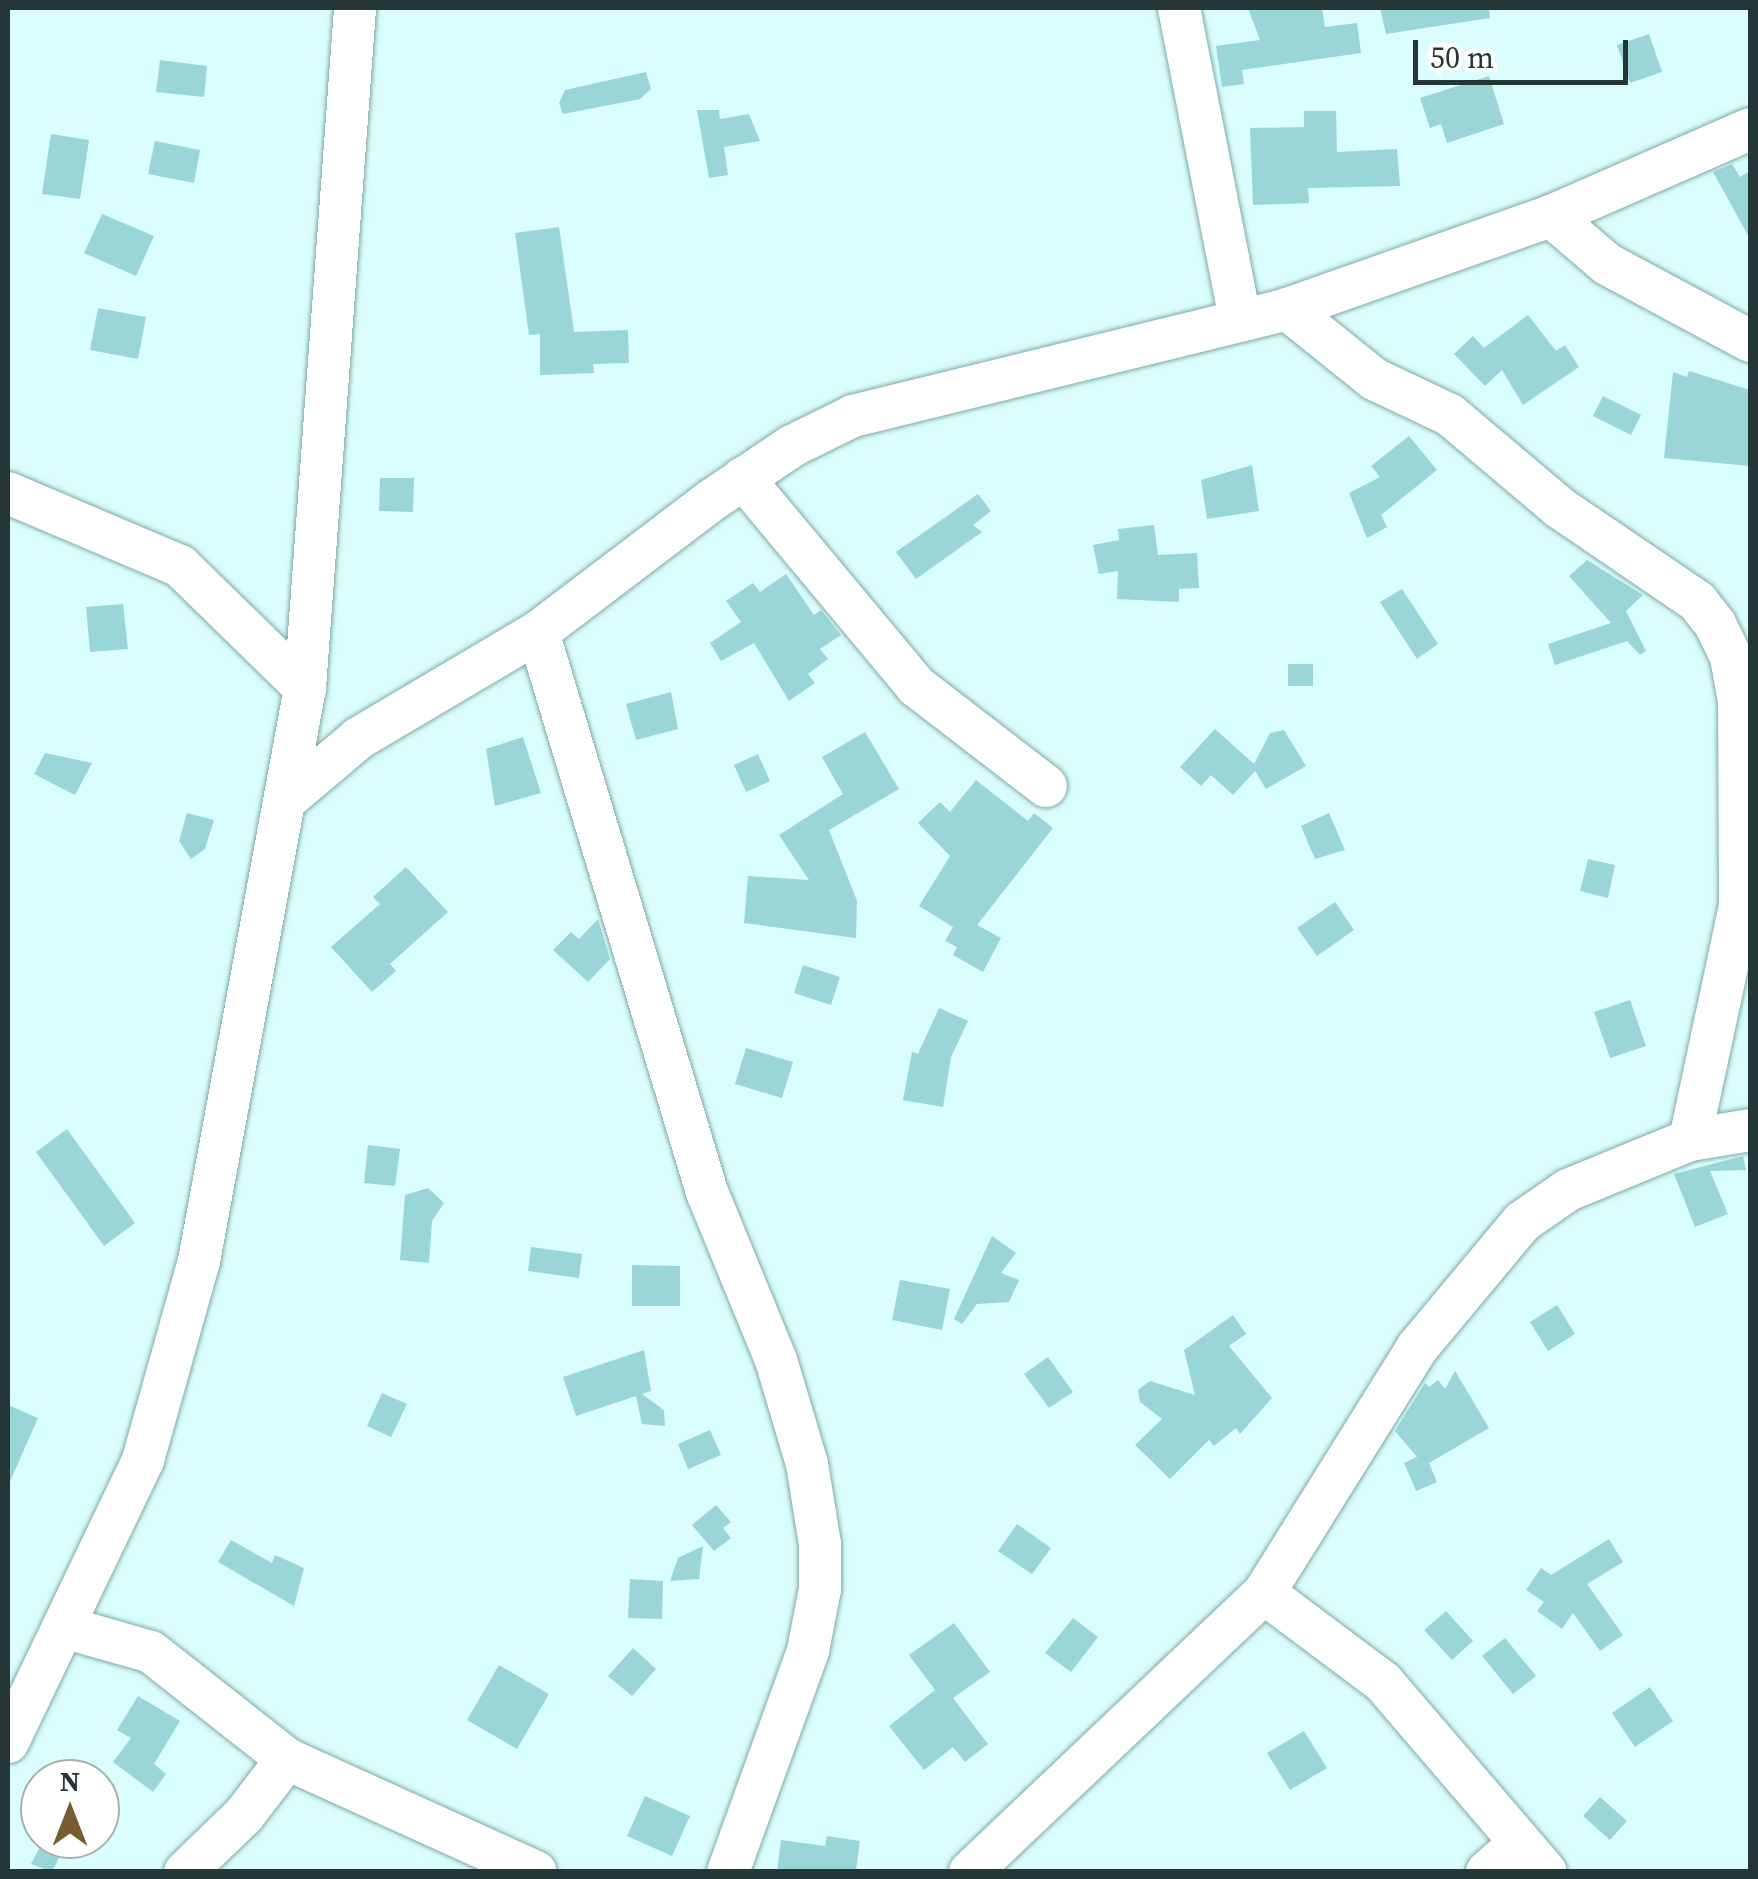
<!DOCTYPE html>
<html>
<head>
<meta charset="utf-8">
<style>
	body { margin:0 }
	#map { position:relative; width:1758px; height:1879px; overflow:hidden; background:#dafdfd; font-family:"Source Serif 4",serif }
	div>[style] { position:absolute }
	[style*='--x'] { left:calc(var(--x)*1px); top:calc(var(--y)*1px); width:calc(var(--w)*1px); rotate:calc(var(--a)*1deg) }
	.building>* { inset:0; background:#9ad6d7 }
	.roads { filter:drop-shadow(0 0 2px #7fa8a9) drop-shadow(0 0 2px #7fa8a9) }
	.minor>* { height:42px; margin:-21px; padding:0 21px; transform-origin:21px; border-radius:21px; background:#fff }
	span { translate:-50% -50%; white-space:nowrap; text-align:center; line-height:1.15; -webkit-text-stroke:8px #fff; paint-order:stroke }
	.frame { position:absolute; inset:0; border:10px solid #253636; pointer-events:none }
	.north { position:absolute; left:20px; top:1759px; width:100px; height:100px; box-sizing:border-box; background:#fff; border:2px solid #a8afaf; border-radius:50%; rotate:0deg; font-size:28px; font-weight:700; line-height:40px; text-align:center; color:#253636 }
	.north::after { content:''; display:block; margin:auto; width:35px; height:45px; background:#795c2f; clip-path:polygon(50% 0,100% 100%,50% 72%,0 100%) }
	.scale { position:absolute; left:1413px; top:40px; width:215px; height:45px; box-sizing:border-box; border:5px solid #253636; border-top:0; padding-left:12px; font-size:30px; line-height:35px; white-space:nowrap; color:#253636; -webkit-text-stroke:8px #fff; paint-order:stroke }
</style>
</head>
<body>
<div id="map">
	<div class="building">
		<div style="clip-path:polygon(1248px 8px,1322px 8px,1325px 27px,1357px 23px,1361px 53px,1242px 70px,1244px 84px,1222px 87px,1216px 46px,1260px 40px)"></div>
		<div style="clip-path:polygon(1380px 8px,1489px 8px,1490px 18px,1386px 34px)"></div>
		<div style="clip-path:polygon(1649px 34px,1662px 72px,1630px 83px,1617px 45px)"></div>
		<div style="clip-path:polygon(160px 60px,207px 66px,204px 97px,156px 92px)"></div>
		<div style="clip-path:polygon(646px 72px,651px 89px,640px 99px,563px 114px,559px 103px,565px 90px)"></div>
		<div style="clip-path:polygon(1489px 76px,1504px 124px,1447px 143px,1441px 124px,1430px 128px,1420px 98px)"></div>
		<div style="clip-path:polygon(697px 110px,719px 110px,720px 119px,749px 114px,760px 141px,724px 147px,728px 175px,709px 178px)"></div>
		<div style="clip-path:polygon(1304px 111px,1336px 111px,1337px 152px,1397px 149px,1400px 186px,1308px 188px,1309px 203px,1253px 205px,1250px 128px,1304px 127px)"></div>
		<div style="clip-path:polygon(51px 134px,89px 140px,80px 199px,42px 194px)"></div>
		<div style="clip-path:polygon(155px 141px,200px 150px,194px 183px,148px 174px)"></div>
		<div style="clip-path:polygon(1732px 164px,1740px 177px,1750px 171px,1750px 239px,1713px 172px)"></div>
		<div style="clip-path:polygon(102px 214px,154px 236px,136px 276px,84px 253px)"></div>
		<div style="clip-path:polygon(559px 227px,574px 332px,628px 330px,629px 363px,593px 364px,594px 373px,540px 375px,540px 334px,529px 335px,515px 233px)"></div>
		<div style="clip-path:polygon(98px 308px,146px 317px,138px 359px,90px 350px)"></div>
		<div style="clip-path:polygon(1528px 315px,1556px 351px,1565px 345px,1579px 367px,1523px 405px,1502px 370px,1485px 386px,1454px 354px,1473px 336px,1484px 348px)"></div>
		<div style="clip-path:polygon(1689px 371px,1750px 390px,1750px 466px,1664px 458px,1673px 372px,1687px 377px)"></div>
		<div style="clip-path:polygon(1603px 396px,1641px 415px,1631px 435px,1593px 416px)"></div>
		<div style="clip-path:polygon(1409px 436px,1437px 470px,1381px 515px,1387px 527px,1367px 538px,1349px 493px,1380px 477px,1371px 466px)"></div>
		<div style="clip-path:polygon(1252px 465px,1259px 511px,1207px 519px,1201px 480px)"></div>
		<div style="clip-path:polygon(380px 478px,414px 478px,413px 512px,379px 511px)"></div>
		<div style="clip-path:polygon(978px 494px,991px 511px,973px 525px,982px 532px,916px 579px,896px 552px)"></div>
		<div style="clip-path:polygon(1154px 525px,1158px 555px,1197px 553px,1199px 588px,1179px 589px,1179px 602px,1117px 599px,1118px 571px,1099px 574px,1093px 545px,1119px 540px,1118px 529px)"></div>
		<div style="clip-path:polygon(1587px 560px,1643px 595px,1626px 611px,1646px 651px,1640px 655px,1627px 641px,1555px 665px,1548px 644px,1611px 623px,1569px 576px)"></div>
		<div style="clip-path:polygon(786px 574px,814px 615px,821px 610px,841px 635px,820px 649px,828px 659px,808px 674px,815px 683px,789px 701px,754px 643px,721px 661px,710px 643px,741px 622px,726px 601px,753px 583px,760px 592px)"></div>
		<div style="clip-path:polygon(1402px 589px,1438px 644px,1417px 659px,1380px 602px)"></div>
		<div style="clip-path:polygon(123px 604px,128px 649px,90px 652px,86px 607px)"></div>
		<div style="clip-path:polygon(1288px 664px,1313px 664px,1313px 686px,1288px 686px)"></div>
		<div style="clip-path:polygon(671px 692px,678px 729px,636px 740px,626px 704px)"></div>
		<div style="clip-path:polygon(1215px 729px,1254px 764px,1270px 733px,1284px 730px,1306px 766px,1266px 789px,1255px 771px,1233px 795px,1211px 775px,1201px 786px,1180px 767px)"></div>
		<div style="clip-path:polygon(865px 732px,899px 789px,829px 830px,857px 901px,856px 938px,744px 923px,748px 876px,809px 880px,779px 835px,843px 794px,822px 757px)"></div>
		<div style="clip-path:polygon(523px 737px,541px 793px,495px 806px,486px 749px)"></div>
		<div style="clip-path:polygon(45px 753px,92px 763px,75px 795px,34px 774px)"></div>
		<div style="clip-path:polygon(758px 754px,770px 781px,746px 792px,734px 765px)"></div>
		<div style="clip-path:polygon(976px 780px,1028px 821px,1034px 813px,1053px 828px,977px 925px,1001px 938px,983px 972px,953px 955px,957px 947px,945px 941px,953px 927px,919px 906px,950px 856px,918px 823px,940px 802px,950px 812px)"></div>
		<div style="clip-path:polygon(187px 813px,214px 820px,205px 849px,191px 859px,179px 841px)"></div>
		<div style="clip-path:polygon(1329px 813px,1345px 850px,1315px 859px,1301px 826px)"></div>
		<div style="clip-path:polygon(1588px 859px,1615px 865px,1608px 898px,1580px 891px)"></div>
		<div style="clip-path:polygon(406px 867px,448px 912px,390px 964px,396px 971px,372px 992px,331px 947px,380px 904px,373px 897px)"></div>
		<div style="clip-path:polygon(1335px 902px,1354px 930px,1317px 956px,1297px 928px)"></div>
		<div style="clip-path:polygon(598px 919px,610px 959px,588px 982px,553px 950px,571px 932px,579px 939px)"></div>
		<div style="clip-path:polygon(803px 965px,840px 977px,831px 1005px,794px 993px)"></div>
		<div style="clip-path:polygon(1630px 1000px,1646px 1046px,1610px 1058px,1594px 1012px)"></div>
		<div style="clip-path:polygon(939px 1008px,968px 1021px,951px 1057px,943px 1107px,903px 1100px,912px 1052px,918px 1054px)"></div>
		<div style="clip-path:polygon(746px 1048px,793px 1062px,782px 1098px,735px 1084px)"></div>
		<div style="clip-path:polygon(67px 1129px,135px 1223px,104px 1246px,36px 1152px)"></div>
		<div style="clip-path:polygon(368px 1145px,400px 1149px,395px 1186px,364px 1183px)"></div>
		<div style="clip-path:polygon(1743px 1156px,1746px 1170px,1710px 1171px,1728px 1214px,1695px 1227px,1674px 1174px)"></div>
		<div style="clip-path:polygon(428px 1188px,444px 1203px,432px 1221px,429px 1263px,400px 1260px,405px 1195px)"></div>
		<div style="clip-path:polygon(992px 1236px,1016px 1253px,1001px 1273px,1019px 1280px,1009px 1302px,977px 1304px,962px 1324px,954px 1319px)"></div>
		<div style="clip-path:polygon(531px 1247px,582px 1254px,579px 1278px,528px 1271px)"></div>
		<div style="clip-path:polygon(632px 1265px,680px 1266px,680px 1306px,632px 1306px)"></div>
		<div style="clip-path:polygon(900px 1280px,950px 1289px,942px 1330px,892px 1320px)"></div>
		<div style="clip-path:polygon(1557px 1305px,1575px 1334px,1548px 1351px,1530px 1322px)"></div>
		<div style="clip-path:polygon(1233px 1315px,1246px 1334px,1229px 1346px,1272px 1398px,1240px 1434px,1236px 1428px,1214px 1446px,1209px 1440px,1170px 1479px,1135px 1445px,1162px 1419px,1140px 1402px,1138px 1390px,1150px 1381px,1195px 1395px,1184px 1350px)"></div>
		<div style="clip-path:polygon(644px 1350px,651px 1391px,642px 1394px,664px 1410px,665px 1426px,642px 1424px,636px 1396px,576px 1416px,563px 1377px)"></div>
		<div style="clip-path:polygon(1048px 1357px,1073px 1392px,1049px 1408px,1024px 1374px)"></div>
		<div style="clip-path:polygon(1455px 1371px,1489px 1428px,1429px 1463px,1437px 1482px,1416px 1491px,1404px 1463px,1417px 1457px,1395px 1431px,1425px 1383px,1429px 1387px,1438px 1380px,1445px 1389px)"></div>
		<div style="clip-path:polygon(382px 1393px,407px 1404px,391px 1437px,367px 1426px)"></div>
		<div style="clip-path:polygon(8px 1405px,38px 1418px,8px 1486px)"></div>
		<div style="clip-path:polygon(710px 1430px,721px 1455px,688px 1469px,678px 1444px)"></div>
		<div style="clip-path:polygon(716px 1505px,731px 1522px,723px 1528px,731px 1538px,714px 1551px,692px 1525px)"></div>
		<div style="clip-path:polygon(1017px 1524px,1051px 1548px,1032px 1574px,998px 1551px)"></div>
		<div style="clip-path:polygon(1609px 1539px,1623px 1562px,1587px 1584px,1623px 1635px,1600px 1651px,1573px 1613px,1562px 1629px,1537px 1611px,1544px 1602px,1526px 1590px,1541px 1568px,1551px 1575px)"></div>
		<div style="clip-path:polygon(231px 1540px,272px 1563px,275px 1555px,304px 1568px,294px 1606px,218px 1562px)"></div>
		<div style="clip-path:polygon(703px 1546px,699px 1579px,670px 1581px,678px 1558px)"></div>
		<div style="clip-path:polygon(630px 1579px,663px 1581px,662px 1619px,628px 1618px)"></div>
		<div style="clip-path:polygon(1446px 1611px,1473px 1641px,1452px 1660px,1424px 1630px)"></div>
		<div style="clip-path:polygon(1073px 1618px,1098px 1637px,1071px 1672px,1045px 1653px)"></div>
		<div style="clip-path:polygon(954px 1623px,990px 1672px,953px 1698px,988px 1744px,965px 1762px,953px 1747px,924px 1770px,889px 1726px,935px 1690px,909px 1655px)"></div>
		<div style="clip-path:polygon(1505px 1638px,1536px 1676px,1513px 1694px,1482px 1656px)"></div>
		<div style="clip-path:polygon(633px 1648px,656px 1669px,632px 1696px,608px 1676px)"></div>
		<div style="clip-path:polygon(499px 1665px,549px 1694px,517px 1749px,467px 1720px)"></div>
		<div style="clip-path:polygon(1650px 1687px,1673px 1721px,1635px 1747px,1612px 1713px)"></div>
		<div style="clip-path:polygon(138px 1696px,180px 1721px,154px 1764px,166px 1774px,153px 1792px,113px 1762px,131px 1738px,117px 1730px)"></div>
		<div style="clip-path:polygon(1304px 1731px,1327px 1768px,1290px 1790px,1267px 1753px)"></div>
		<div style="clip-path:polygon(645px 1796px,690px 1816px,672px 1856px,627px 1836px)"></div>
		<div style="clip-path:polygon(1600px 1797px,1627px 1821px,1610px 1840px,1583px 1816px)"></div>
		<div style="clip-path:polygon(827px 1836px,860px 1841px,856px 1870px,777px 1872px,781px 1840px,825px 1846px)"></div>
		<div style="clip-path:polygon(44px 1839px,68px 1839px,52px 1872px,31px 1864px)"></div>
	</div>
	<div class="roads">
		<div class="minor">
			<div style="--x:1179;--y:8;--w:318;--a:78.9"></div>
			<div style="--x:1551;--y:216;--w:74;--a:40.6"></div>
			<div style="--x:1607;--y:264;--w:162;--a:28.3"></div>
			<div style="--x:1287;--y:309;--w:112;--a:38.8"></div>
			<div style="--x:1374;--y:379;--w:84;--a:25.3"></div>
			<div style="--x:1450;--y:415;--w:144;--a:40.2"></div>
			<div style="--x:1560;--y:508;--w:166;--a:34.2"></div>
			<div style="--x:1697;--y:601;--w:29;--a:52"></div>
			<div style="--x:1715;--y:624;--w:37;--a:64"></div>
			<div style="--x:1731;--y:657;--w:46;--a:79.9"></div>
			<div style="--x:1739;--y:702;--w:204;--a:89.7"></div>
			<div style="--x:1740;--y:906;--w:239;--a:102.1"></div>
			<div style="--x:743;--y:478;--w:271;--a:50.2"></div>
			<div style="--x:916;--y:686;--w:164;--a:37.6"></div>
			<div style="--x:8;--y:493;--w:187;--a:23"></div>
			<div style="--x:180;--y:566;--w:175;--a:44.3"></div>
			<div style="--x:538;--y:632;--w:585;--a:73.21"></div>
			<div style="--x:707;--y:1192;--w:182;--a:67.7"></div>
			<div style="--x:776;--y:1360;--w:109;--a:73.4"></div>
			<div style="--x:807;--y:1464;--w:81;--a:80.8"></div>
			<div style="--x:820;--y:1544;--w:45;--a:90"></div>
			<div style="--x:820;--y:1589;--w:63;--a:101"></div>
			<div style="--x:808;--y:1651;--w:235;--a:109.9"></div>
			<div style="--x:288;--y:798;--w:93;--a:-40.2"></div>
			<div style="--x:359;--y:738;--w:208;--a:-30.6"></div>
			<div style="--x:538;--y:632;--w:218;--a:-37.2"></div>
			<div style="--x:712;--y:500;--w:97;--a:-34"></div>
			<div style="--x:792;--y:446;--w:68;--a:-26.2"></div>
			<div style="--x:853;--y:416;--w:447;--a:-13.8"></div>
			<div style="--x:1287;--y:309;--w:280;--a:-19.4"></div>
			<div style="--x:1551;--y:216;--w:217;--a:-23.6"></div>
			<div style="--x:1264;--y:1593;--w:289;--a:-58"></div>
			<div style="--x:1417;--y:1348;--w:164;--a:-50.2"></div>
			<div style="--x:1522;--y:1222;--w:56;--a:-34.8"></div>
			<div style="--x:1568;--y:1190;--w:132;--a:-22.3"></div>
			<div style="--x:1690;--y:1140;--w:61;--a:-9.5"></div>
			<div style="--x:67;--y:1628;--w:87;--a:15.9"></div>
			<div style="--x:151;--y:1652;--w:173;--a:38.2"></div>
			<div style="--x:287;--y:1759;--w:273;--a:24.4"></div>
			<div style="--x:8;--y:1742;--w:313;--a:-64.4"></div>
			<div style="--x:143;--y:1460;--w:207;--a:-74.3"></div>
			<div style="--x:199;--y:1261;--w:583;--a:-79.52"></div>
			<div style="--x:305;--y:688;--w:682;--a:-85.79"></div>
			<div style="--x:185;--y:1872;--w:82;--a:-44"></div>
			<div style="--x:244;--y:1815;--w:71;--a:-52.5"></div>
			<div style="--x:970;--y:1872;--w:405;--a:-43.5"></div>
			<div style="--x:1264;--y:1593;--w:149;--a:36.8"></div>
			<div style="--x:1383;--y:1682;--w:250;--a:49.4"></div>
			<div style="--x:1487;--y:1872;--w:44;--a:-41.3"></div>
		</div>
	</div>
	<div class="frame"></div>
	<div class="north">N</div>
	<div class="scale">50 m</div>
</div>
</body>
</html>
